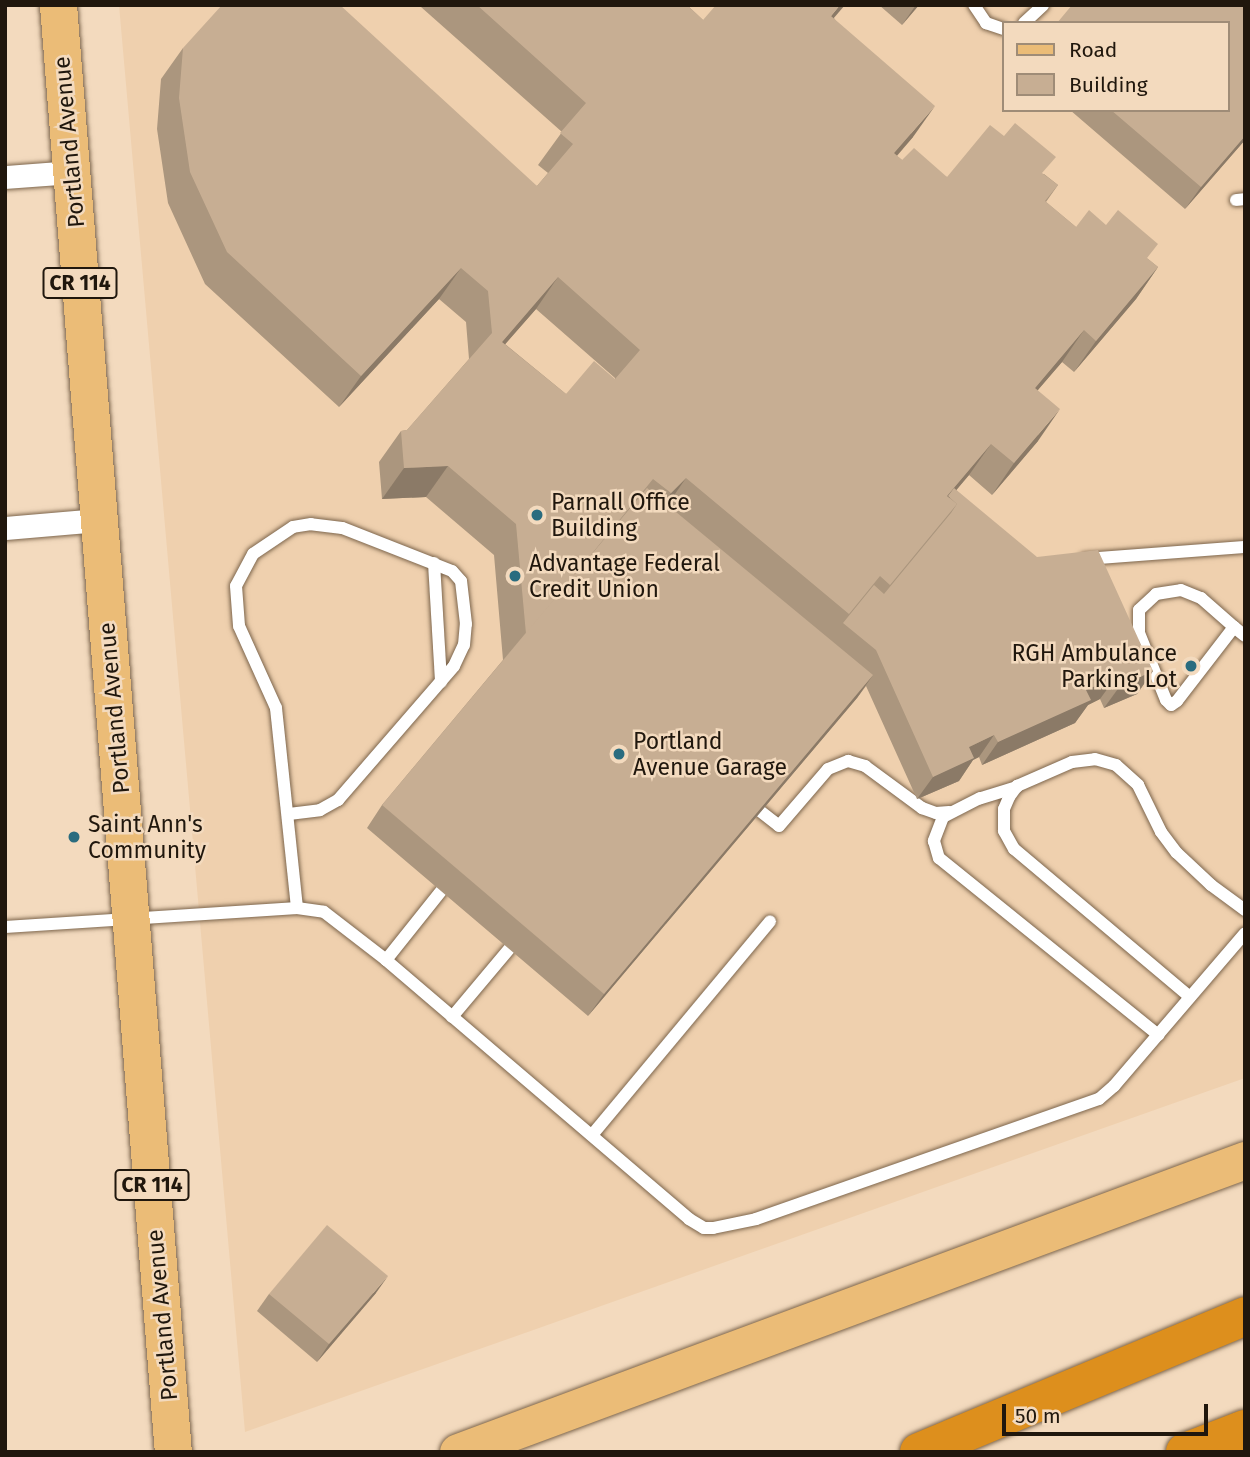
<!DOCTYPE html>
<html>
<head>
<meta charset="utf-8">
<style>
	body { margin:0 }
	#map { position:relative; width:1250px; height:1457px; overflow:hidden; background:#f3dabe; font-family:"Fira Sans",sans-serif }
	div>[style] { position:absolute }
	[style*='--x'] { left:calc(var(--x)*1px); top:calc(var(--y)*1px); width:calc(var(--w)*1px); rotate:calc(var(--a)*1deg) }
	.built>* { inset:0; background:#efd0ae }
	.roads { filter:drop-shadow(0 0 2px #7d664d) drop-shadow(0 0 2px #7d664d) }
	.service>* { height:12px; margin:-6px; padding:0 6px; transform-origin:6px; border-radius:6px; background:#fff }
	.minor>* { height:23px; margin:-11.5px; padding:0 11.5px; transform-origin:11.5px; border-radius:11.5px; background:#fff }
	.primary>* { height:37px; margin:-18.5px; padding:0 18.5px; transform-origin:18.5px; border-radius:18.5px; background:#ebbc77 }
	.motorway>* { height:38px; margin:-19px; padding:0 19px; transform-origin:19px; border-radius:19px; background:#dd8f1d }
	.wall>* { inset:0; background:#ab967e }
	.shaded-wall>* { inset:0; background:#8b7a67 }
	.building>* { inset:0; background:#c7ae93 }
	.dots>* { width:19px; height:19px; translate:-50% -50%; box-sizing:border-box; border:4px solid #f3dabe; border-radius:50% }
	span { translate:-50% -50%; white-space:nowrap; text-align:center; line-height:1.15; -webkit-text-stroke:5px #f3dabe; paint-order:stroke }
	.shield-label span { padding:2px 5px; background:#f3dabe; border:2px solid; border-radius:5px; -webkit-text-stroke-width:0 }
	.shield-label { font-size:21px; color:#20170d; font-weight:700 }
	.street-label { font-size:23px; color:#20170d }
	.poi-label { font-size:23px; color:#20170d }
	.left { translate:0 -50%; text-align:left }
	.right { translate:-100% -50%; text-align:right }
	.frame { position:absolute; inset:0; border:7px solid #20170d; pointer-events:none }
	.legend { position:absolute; left:1002px; top:21px; width:228px; height:91px; box-sizing:border-box; background:#f3dabe; border:2px solid #9f8c77; margin:0; padding:9px 12px; list-style:none; font-size:21px; color:#20170d }
	.legend li { display:flex; align-items:center; gap:14px; height:35px }
	.legend b { width:35px; border:2px solid #9f8c77 }
	.scale { position:absolute; left:1002px; top:1404px; width:206px; height:32px; box-sizing:border-box; border:4px solid #20170d; border-top:0; padding-left:9px; font-size:21px; line-height:24px; white-space:nowrap; color:#20170d; -webkit-text-stroke:5px #f3dabe; paint-order:stroke }
</style>
</head>
<body>
<div id="map">
	<div class="built">
		<div style="clip-path:polygon(evenodd,119px 5px,1245px 5px,1245px 1078px,245px 1432px,119px 5px,1003px 23px,1227px 23px,1227px 110px,1003px 110px,1003px 23px)"></div>
	</div>
	<div class="roads">
		<div class="service">
			<div style="--x:974;--y:5;--w:22;--a:56"></div>
			<div style="--x:986;--y:23;--w:18;--a:19"></div>
			<div style="--x:1024;--y:23;--w:26;--a:-43"></div>
			<div style="--x:1236;--y:200;--w:9;--a:-6"></div>
			<div style="--x:1085;--y:559;--w:160;--a:-4.3"></div>
			<div style="--x:434;--y:563;--w:119;--a:86.6"></div>
			<div style="--x:1234;--y:627;--w:93;--a:127.6"></div>
			<div style="--x:1177;--y:701;--w:7;--a:146"></div>
			<div style="--x:1171;--y:705;--w:7;--a:-135"></div>
			<div style="--x:1166;--y:700;--w:72;--a:-111.9"></div>
			<div style="--x:1139;--y:633;--w:23;--a:-90"></div>
			<div style="--x:1139;--y:610;--w:23;--a:-43"></div>
			<div style="--x:1156;--y:594;--w:25;--a:-9"></div>
			<div style="--x:1181;--y:590;--w:22;--a:22"></div>
			<div style="--x:1201;--y:598;--w:44;--a:41.3"></div>
			<div style="--x:1234;--y:627;--w:14;--a:39"></div>
			<div style="--x:1017;--y:787;--w:39;--a:163"></div>
			<div style="--x:980;--y:798;--w:42;--a:152.8"></div>
			<div style="--x:943;--y:817;--w:26;--a:111"></div>
			<div style="--x:934;--y:841;--w:18;--a:74"></div>
			<div style="--x:939;--y:858;--w:282;--a:38.9"></div>
			<div style="--x:760;--y:811;--w:24;--a:38"></div>
			<div style="--x:779;--y:826;--w:75;--a:-49.3"></div>
			<div style="--x:828;--y:769;--w:22;--a:-22"></div>
			<div style="--x:848;--y:761;--w:18;--a:16"></div>
			<div style="--x:865;--y:766;--w:71;--a:36.4"></div>
			<div style="--x:922;--y:808;--w:15;--a:20"></div>
			<div style="--x:936;--y:813;--w:13;--a:-4"></div>
			<div style="--x:289;--y:814;--w:31;--a:-7"></div>
			<div style="--x:320;--y:810;--w:21;--a:-29"></div>
			<div style="--x:338;--y:800;--w:177;--a:-49.1"></div>
			<div style="--x:454;--y:666;--w:23;--a:-65"></div>
			<div style="--x:464;--y:645;--w:21;--a:-85"></div>
			<div style="--x:466;--y:624;--w:43;--a:-96.6"></div>
			<div style="--x:461;--y:581;--w:13;--a:-132"></div>
			<div style="--x:452;--y:571;--w:118;--a:-158.6"></div>
			<div style="--x:342;--y:528;--w:31;--a:-173"></div>
			<div style="--x:311;--y:524;--w:18;--a:171"></div>
			<div style="--x:293;--y:527;--w:48;--a:146"></div>
			<div style="--x:253;--y:554;--w:36;--a:118"></div>
			<div style="--x:236;--y:586;--w:40;--a:85.7"></div>
			<div style="--x:239;--y:626;--w:90;--a:65.7"></div>
			<div style="--x:276;--y:708;--w:201;--a:84"></div>
			<div style="--x:5;--y:927;--w:293;--a:-3.7"></div>
			<div style="--x:297;--y:908;--w:27;--a:8"></div>
			<div style="--x:324;--y:912;--w:78;--a:37.7"></div>
			<div style="--x:386;--y:960;--w:399;--a:40.5"></div>
			<div style="--x:689;--y:1219;--w:17;--a:31"></div>
			<div style="--x:704;--y:1228;--w:9;--a:0"></div>
			<div style="--x:713;--y:1228;--w:44;--a:-11.8"></div>
			<div style="--x:756;--y:1219;--w:363;--a:-19.3"></div>
			<div style="--x:1099;--y:1099;--w:20;--a:-41"></div>
			<div style="--x:1114;--y:1086;--w:201;--a:-49.4"></div>
			<div style="--x:386;--y:960;--w:88;--a:-51.4"></div>
			<div style="--x:1190;--y:997;--w:230;--a:-139.9"></div>
			<div style="--x:1014;--y:849;--w:21;--a:-119"></div>
			<div style="--x:1004;--y:831;--w:22;--a:-90"></div>
			<div style="--x:1004;--y:809;--w:13;--a:-67"></div>
			<div style="--x:1009;--y:797;--w:14;--a:-54"></div>
			<div style="--x:1017;--y:786;--w:60;--a:-23.6"></div>
			<div style="--x:1072;--y:762;--w:23;--a:-7"></div>
			<div style="--x:1095;--y:759;--w:22;--a:16"></div>
			<div style="--x:1116;--y:765;--w:30;--a:42"></div>
			<div style="--x:1138;--y:785;--w:52;--a:63.9"></div>
			<div style="--x:1161;--y:832;--w:26;--a:53"></div>
			<div style="--x:1177;--y:853;--w:47;--a:43.3"></div>
			<div style="--x:1211;--y:885;--w:42;--a:36.3"></div>
			<div style="--x:452;--y:1017;--w:89;--a:-50"></div>
			<div style="--x:592;--y:1135;--w:278;--a:-50.2"></div>
		</div>
		<div class="minor">
			<div style="--x:5;--y:177;--w:66;--a:-4.3"></div>
			<div style="--x:5;--y:528;--w:94;--a:-4.9"></div>
		</div>
		<div class="primary">
			<div style="--x:58;--y:5;--w:1452;--a:85.46"></div>
			<div style="--x:458;--y:1452;--w:839;--a:-20.36"></div>
		</div>
		<div class="motorway">
			<div style="--x:919;--y:1452;--w:353;--a:-22.6"></div>
			<div style="--x:1185;--y:1452;--w:64;--a:-21"></div>
		</div>
	</div>
	<div class="wall">
		<div style="clip-path:polygon(evenodd,422px 5px,687px 5px,703px 20px,834px 18px,913px 137px,897px 156px,902px 160px,947px 177px,1044px 174px,1058px 185px,1046px 202px,1076px 227px,1148px 259px,1158px 267px,1136px 299px,1074px 372px,1062px 362px,1037px 391px,1038px 441px,992px 495px,969px 475px,956px 490px,1153px 671px,1137px 694px,1104px 708px,1100px 699px,1088px 705px,1075px 723px,982px 765px,979px 757px,973px 760px,959px 781px,917px 799px,866px 686px,857px 698px,588px 1016px,367px 828px,382px 805px,503px 660px,494px 555px,426px 497px,382px 499px,379px 462px,401px 431px,407px 430px,469px 359px,466px 322px,439px 299px,339px 407px,205px 284px,168px 203px,157px 129px,161px 79px,183px 48px,537px 186px,548px 173px,538px 165px,562px 132px,421px 7px,422px 5px,536px 309px,615px 378px,615px 379px,566px 394px,505px 344px,536px 309px)"></div>
		<div style="clip-path:polygon(879px 5px,919px 5px,902px 25px)"></div>
		<div style="clip-path:polygon(1245px 5px,1245px 140px,1185px 209px,1070px 110px,1227px 110px)"></div>
		<div style="clip-path:polygon(376px 1293px,317px 1362px,257px 1311px,269px 1294px)"></div>
	</div>
	<div class="shaded-wall">
		<div style="clip-path:polygon(840px 5px,845px 5px,809px 47px,831px 16px)"></div>
		<div style="clip-path:polygon(916px 5px,919px 5px,902px 25px)"></div>
		<div style="clip-path:polygon(935px 106px,913px 137px,872px 184px,894px 153px)"></div>
		<div style="clip-path:polygon(1245px 136px,1245px 140px,1185px 209px,1201px 187px)"></div>
		<div style="clip-path:polygon(1158px 267px,1136px 299px,1074px 372px,1096px 341px)"></div>
		<div style="clip-path:polygon(461px 268px,439px 299px,339px 407px,361px 376px)"></div>
		<div style="clip-path:polygon(558px 277px,536px 309px,480px 373px,502px 342px)"></div>
		<div style="clip-path:polygon(1084px 330px,1062px 362px,1012px 420px,1035px 388px)"></div>
		<div style="clip-path:polygon(1060px 409px,1038px 441px,992px 495px,1014px 463px)"></div>
		<div style="clip-path:polygon(991px 444px,969px 475px,943px 506px,947px 496px)"></div>
		<div style="clip-path:polygon(448px 466px,426px 497px,382px 499px,404px 468px)"></div>
		<div style="clip-path:polygon(686px 478px,664px 510px,649px 524px,671px 493px)"></div>
		<div style="clip-path:polygon(1153px 671px,1137px 694px,1104px 708px,1120px 686px)"></div>
		<div style="clip-path:polygon(873px 675px,857px 698px,588px 1016px,604px 994px)"></div>
		<div style="clip-path:polygon(1116px 677px,1100px 699px,1088px 705px,1075px 723px,982px 765px,998px 742px,1086px 690px)"></div>
		<div style="clip-path:polygon(994px 735px,979px 757px,973px 760px,959px 781px,917px 799px,933px 777px,969px 747px)"></div>
		<div style="clip-path:polygon(388px 1276px,376px 1293px,317px 1362px,329px 1344px)"></div>
	</div>
	<div class="building">
		<div style="clip-path:polygon(evenodd,222px 5px,340px 5px,537px 186px,573px 144px,560px 133px,586px 103px,477px 5px,687px 5px,703px 20px,716px 5px,840px 5px,831px 16px,935px 106px,894px 153px,902px 160px,914px 148px,947px 177px,990px 125px,1004px 136px,1015px 123px,1056px 157px,1042px 173px,1058px 185px,1045px 201px,1076px 227px,1089px 210px,1106px 225px,1118px 210px,1158px 244px,1147px 258px,1158px 267px,1096px 341px,1084px 330px,1035px 388px,1060px 409px,1014px 463px,991px 444px,947px 496px,957px 504px,890px 585px,880px 576px,849px 614px,686px 478px,671px 493px,653px 479px,526px 634px,516px 524px,448px 466px,404px 468px,401px 431px,407px 430px,492px 333px,488px 291px,461px 268px,361px 376px,227px 252px,190px 172px,179px 98px,183px 48px,222px 5px,558px 277px,640px 350px,615px 379px,594px 361px,566px 394px,502px 342px,558px 277px)"></div>
		<div style="clip-path:polygon(1072px 5px,1245px 5px,1245px 136px,1201px 187px,1111px 110px,1227px 110px,1227px 23px,1057px 23px)"></div>
		<div style="clip-path:polygon(647px 488px,873px 675px,604px 994px,382px 805px)"></div>
		<div style="clip-path:polygon(954px 488px,1037px 557px,1098px 550px,1153px 671px,1120px 686px,1116px 677px,1086px 690px,1091px 700px,998px 742px,994px 735px,969px 747px,974px 758px,933px 777px,876px 650px,843px 623px,874px 585px,884px 594px,951px 513px,957px 504px,948px 496px)"></div>
		<div style="clip-path:polygon(327px 1225px,388px 1276px,329px 1344px,269px 1294px)"></div>
	</div>
	<div class="dots">
		<div style="left:537px;top:515px;background:#2a6c7f"></div>
		<div style="left:515px;top:576px;background:#2a6c7f"></div>
		<div style="left:1191px;top:666px;background:#2a6c7f"></div>
		<div style="left:619px;top:754px;background:#2a6c7f"></div>
		<div style="left:74px;top:837px;background:#2a6c7f"></div>
	</div>
	<div class="shield-label">
		<span style="left:80px;top:283px">CR 114</span>
		<span style="left:152px;top:1185px">CR 114</span>
	</div>
	<div class="street-label">
		<span style="left:69px;top:142px;rotate:-95deg">Portland Avenue</span>
		<span style="left:114px;top:708px;rotate:-95deg">Portland Avenue</span>
		<span style="left:162px;top:1315px;rotate:-95deg">Portland Avenue</span>
	</div>
	<div class="poi-label">
		<span class="left" style="left:551px;top:515px">Parnall Office<br>Building</span>
		<span class="left" style="left:529px;top:576px">Advantage Federal<br>Credit Union</span>
		<span class="right" style="left:1177px;top:666px">RGH Ambulance<br>Parking Lot</span>
		<span class="left" style="left:633px;top:754px">Portland<br>Avenue Garage</span>
		<span class="left" style="left:88px;top:837px">Saint Ann's<br>Community</span>
	</div>
	<div class="frame"></div>
	<ul class="legend">
	<li><b style="height:9px;background:#ebbc77"></b>Road</li>
	<li><b style="height:19px;background:#c7ae93"></b>Building</li>
	</ul>
	<div class="scale">50 m</div>
</div>
</body>
</html>
